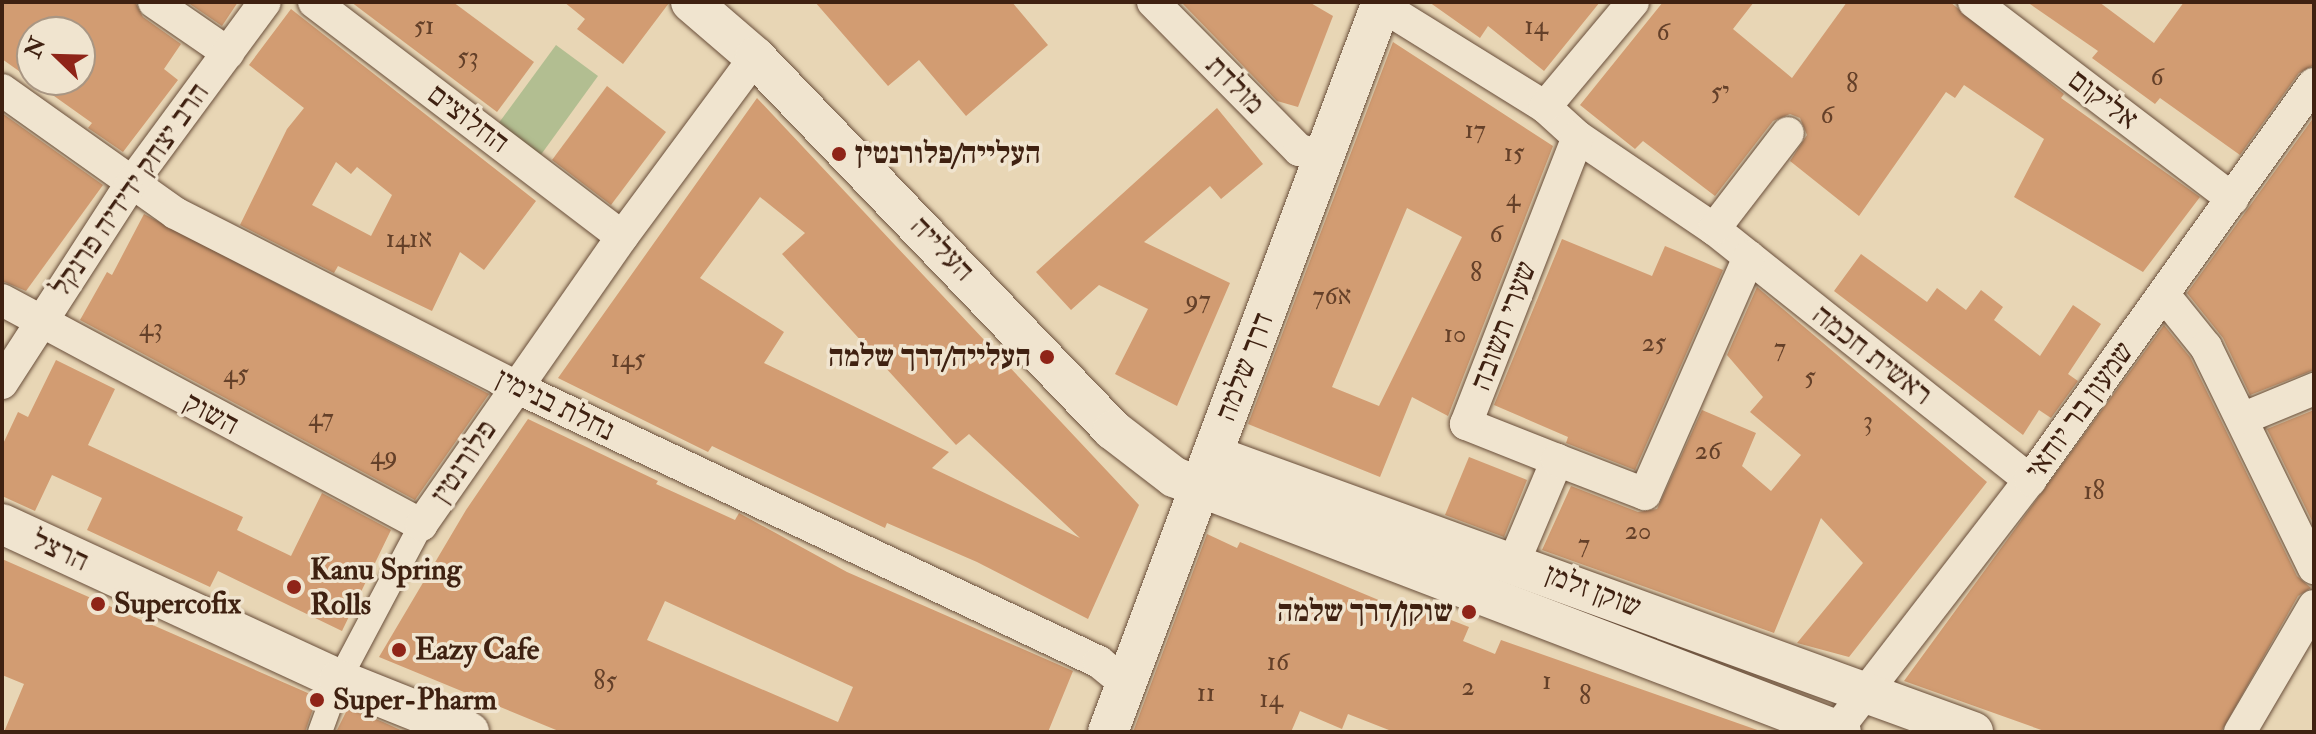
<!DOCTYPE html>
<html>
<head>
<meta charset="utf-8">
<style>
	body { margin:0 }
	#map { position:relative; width:2316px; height:734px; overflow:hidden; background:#e8d6b5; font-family:"IM FELL Double Pica","Frank Ruhl Libre",serif }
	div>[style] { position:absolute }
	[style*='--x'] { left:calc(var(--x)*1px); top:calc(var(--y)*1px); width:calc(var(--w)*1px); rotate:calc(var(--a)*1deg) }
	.green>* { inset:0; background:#b2be91 }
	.building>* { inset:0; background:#d29c72 }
	.roads { filter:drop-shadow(0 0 2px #694e3a) drop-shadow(0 0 2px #694e3a) }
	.pedestrian>* { height:24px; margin:-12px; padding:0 12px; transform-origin:12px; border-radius:12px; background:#f0e4cf }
	.minor>* { height:32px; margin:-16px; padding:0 16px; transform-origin:16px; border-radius:16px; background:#f0e4cf }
	.tertiary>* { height:40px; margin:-20px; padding:0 20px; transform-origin:20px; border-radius:20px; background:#f0e4cf }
	.dots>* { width:22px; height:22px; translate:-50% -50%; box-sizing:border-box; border:4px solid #f0e4cf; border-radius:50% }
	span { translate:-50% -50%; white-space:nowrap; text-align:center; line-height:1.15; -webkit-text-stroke:7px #f0e4cf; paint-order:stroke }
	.number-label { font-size:26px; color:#644029 }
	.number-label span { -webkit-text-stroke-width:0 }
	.street-label { font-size:30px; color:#3f2111 }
	.poi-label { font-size:30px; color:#3f2111; font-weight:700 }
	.left { translate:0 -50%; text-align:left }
	.right { translate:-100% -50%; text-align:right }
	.frame { position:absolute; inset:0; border:4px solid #3f2111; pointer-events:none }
	.north { position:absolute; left:16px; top:16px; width:80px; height:80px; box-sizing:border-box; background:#f0e4cf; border:2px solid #a99683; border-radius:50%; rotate:293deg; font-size:22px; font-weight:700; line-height:32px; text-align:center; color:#3f2111 }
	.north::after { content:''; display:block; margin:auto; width:28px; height:36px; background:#8f2418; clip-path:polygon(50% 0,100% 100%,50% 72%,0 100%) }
</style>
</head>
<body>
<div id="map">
	<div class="green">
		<div style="clip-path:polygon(556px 45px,598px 76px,540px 156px,498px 124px)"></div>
	</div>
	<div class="building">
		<div style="clip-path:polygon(evenodd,2px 2px,135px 2px,143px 17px,181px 44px,164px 69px,178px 80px,123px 152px,88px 128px,92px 123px,2px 59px,2px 2px,32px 32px,80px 32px,80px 80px,32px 80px,32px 32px)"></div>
		<div style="clip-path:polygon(187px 2px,238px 2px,222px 26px)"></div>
		<div style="clip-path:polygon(351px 2px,453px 2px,534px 62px,497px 112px)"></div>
		<div style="clip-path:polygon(564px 2px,669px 2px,669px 3px,623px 64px,577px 29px,585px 19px)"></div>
		<div style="clip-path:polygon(815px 2px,1012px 2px,1048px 45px,966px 116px,919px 60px,888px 86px)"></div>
		<div style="clip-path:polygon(1181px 2px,1309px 2px,1333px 16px,1298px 107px,1277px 101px)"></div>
		<div style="clip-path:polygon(1429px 2px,1600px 2px,1544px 71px,1488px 26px,1480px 38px)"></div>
		<div style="clip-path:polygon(1663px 2px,1754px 2px,1733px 29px,1792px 78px,1847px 2px,1950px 2px,2064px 94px,2061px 98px,2200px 197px,2143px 272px,2014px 197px,2044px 139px,1964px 85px,1955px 98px,1946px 92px,1859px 216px,1790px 161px,1807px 135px,1800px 118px,1790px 114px,1773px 121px,1715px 196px,1643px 141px,1635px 149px,1580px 105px)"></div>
		<div style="clip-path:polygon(2027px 2px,2099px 2px,2154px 43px,2184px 2px,2314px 2px,2314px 65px,2299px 73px,2240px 155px,2160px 98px,2155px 104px,2092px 58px,2098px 51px)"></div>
		<div style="clip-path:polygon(evenodd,291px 9px,536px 201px,484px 270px,460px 252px,432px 311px,338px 266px,334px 273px,240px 225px,287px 129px,304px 108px,249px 65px,291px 9px,336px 162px,351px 174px,357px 167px,392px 195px,371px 236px,312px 205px,336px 162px)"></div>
		<div style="clip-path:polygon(evenodd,1393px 42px,1553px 146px,1448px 416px,1412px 397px,1380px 477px,1248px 424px,1393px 42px,1407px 208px,1462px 237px,1379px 406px,1332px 387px,1407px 208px)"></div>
		<div style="clip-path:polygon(607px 86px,666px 132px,611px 205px,552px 160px)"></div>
		<div style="clip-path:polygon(evenodd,757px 98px,1139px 505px,1088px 619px,977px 562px,887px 523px,885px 528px,712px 446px,708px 452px,558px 378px,757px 98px,760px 197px,805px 233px,782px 254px,956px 445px,969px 434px,1080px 538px,932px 468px,949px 452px,764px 363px,784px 332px,700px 278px,760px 197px)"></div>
		<div style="clip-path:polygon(1217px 108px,1263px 164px,1221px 199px,1210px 186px,1144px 242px,1230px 283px,1177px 406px,1115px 374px,1148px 309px,1099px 285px,1071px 310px,1036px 272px)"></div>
		<div style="clip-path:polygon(2px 113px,103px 185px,26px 291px,2px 281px)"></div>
		<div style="clip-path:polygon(2314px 117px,2314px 370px,2250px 395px,2223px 338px,2187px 293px)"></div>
		<div style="clip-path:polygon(144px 214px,489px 394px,415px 500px,80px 320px,107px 272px,112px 275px)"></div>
		<div style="clip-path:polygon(1562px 239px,1652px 276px,1665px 246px,1723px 270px,1635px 470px,1566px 443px,1568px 437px,1494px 405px)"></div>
		<div style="clip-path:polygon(1861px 254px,1927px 302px,1937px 288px,1966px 310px,1981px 290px,2003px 307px,1994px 320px,2040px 356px,2073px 305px,2101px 324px,2068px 374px,2078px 381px,2051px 418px,2039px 410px,2023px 435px,1834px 291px)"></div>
		<div style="clip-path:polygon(1757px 287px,1987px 482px,1849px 657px,1797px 643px,1863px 563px,1821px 518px,1774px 633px,1542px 550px,1571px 486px,1638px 512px,1657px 509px,1702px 410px,1756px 433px,1742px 466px,1771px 491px,1801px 455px,1750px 412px,1763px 397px,1727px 355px)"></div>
		<div style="clip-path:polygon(2164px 325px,2190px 357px,2297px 576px,2311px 588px,2298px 596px,2221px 732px,2047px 732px,1904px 681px)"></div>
		<div style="clip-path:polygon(56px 360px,115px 389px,88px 445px,243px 517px,237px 530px,291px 556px,322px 493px,391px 530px,342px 631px,218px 571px,210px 587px,87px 530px,102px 498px,52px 475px,35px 511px,2px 496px,2px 446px,18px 412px,28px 417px)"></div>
		<div style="clip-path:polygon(2314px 410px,2314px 525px,2267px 429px)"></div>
		<div style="clip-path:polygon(evenodd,528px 419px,658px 481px,656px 484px,735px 520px,739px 513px,847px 572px,1073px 671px,1048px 732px,561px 732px,379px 657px,466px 510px,528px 419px,665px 601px,853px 687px,838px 722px,647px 640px,665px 601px)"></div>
		<div style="clip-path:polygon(1469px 457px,1527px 480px,1504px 537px,1445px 515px)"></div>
		<div style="clip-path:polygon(1207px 534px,1237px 548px,1240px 542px,1412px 614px,1415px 606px,1469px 627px,1463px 641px,1495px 654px,1501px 640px,1763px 732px,1394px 732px,1348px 714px,1342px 729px,1300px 711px,1291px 732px,1133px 732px)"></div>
		<div style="clip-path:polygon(2px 559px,317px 697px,305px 732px,4px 732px,24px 684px,2px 675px)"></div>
		<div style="clip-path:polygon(348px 708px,383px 722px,405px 732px,336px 732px)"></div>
	</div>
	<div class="roads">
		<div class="pedestrian">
			<div style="--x:320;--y:732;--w:55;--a:-69.9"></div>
			<div style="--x:339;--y:680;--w:175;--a:-62.1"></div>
		</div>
		<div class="minor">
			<div style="--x:154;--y:2;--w:90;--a:34.6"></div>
			<div style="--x:314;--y:2;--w:387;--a:37.3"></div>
			<div style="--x:1153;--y:2;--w:208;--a:45.4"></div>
			<div style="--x:1299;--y:150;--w:26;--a:13"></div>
			<div style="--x:1385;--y:2;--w:12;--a:55"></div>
			<div style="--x:1392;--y:12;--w:180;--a:31.8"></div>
			<div style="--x:1545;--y:107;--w:45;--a:42.3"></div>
			<div style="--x:1578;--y:137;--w:164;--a:34.1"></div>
			<div style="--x:1714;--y:229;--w:404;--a:38.5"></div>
			<div style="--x:1974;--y:2;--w:325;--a:37.3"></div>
			<div style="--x:2;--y:90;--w:212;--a:35.4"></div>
			<div style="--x:175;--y:213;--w:383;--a:27"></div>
			<div style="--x:516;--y:387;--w:645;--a:25.25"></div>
			<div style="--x:1099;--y:662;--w:36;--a:39"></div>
			<div style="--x:1545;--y:107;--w:137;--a:-50"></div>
			<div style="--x:1714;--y:229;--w:121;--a:-52.4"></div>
			<div style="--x:2164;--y:295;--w:67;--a:51.1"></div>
			<div style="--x:2206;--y:347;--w:246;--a:64"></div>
			<div style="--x:2;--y:300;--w:476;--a:28.2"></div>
			<div style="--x:421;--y:525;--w:351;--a:-55.1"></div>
			<div style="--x:622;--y:237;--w:224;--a:-53.5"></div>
			<div style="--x:2;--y:383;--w:236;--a:-57.1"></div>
			<div style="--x:130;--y:185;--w:227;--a:-53.6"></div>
			<div style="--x:2244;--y:418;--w:76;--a:-22.5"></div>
			<div style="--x:1557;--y:460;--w:98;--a:-158.4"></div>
			<div style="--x:1466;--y:424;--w:308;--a:-68.7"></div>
			<div style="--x:1514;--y:562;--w:111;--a:-67.1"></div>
			<div style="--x:1557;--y:460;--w:94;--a:21.1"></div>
			<div style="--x:1645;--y:494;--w:259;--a:-66.3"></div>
			<div style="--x:1835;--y:732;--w:319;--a:-52.3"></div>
			<div style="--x:2030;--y:480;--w:487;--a:-54.4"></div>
			<div style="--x:2240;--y:732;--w:146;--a:-59.6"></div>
		</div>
		<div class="tertiary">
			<div style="--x:691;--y:2;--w:84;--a:40.7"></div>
			<div style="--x:755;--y:57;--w:517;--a:46.18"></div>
			<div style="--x:1113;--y:430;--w:77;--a:37.6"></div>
			<div style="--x:1174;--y:477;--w:714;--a:20.92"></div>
			<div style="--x:1212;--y:455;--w:810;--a:20"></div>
			<div style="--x:2;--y:524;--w:371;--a:24.8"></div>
			<div style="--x:339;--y:680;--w:140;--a:21.8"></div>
			<div style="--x:1108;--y:732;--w:780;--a:-69.43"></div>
		</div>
	</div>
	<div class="dots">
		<div style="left:839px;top:154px;background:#8f2418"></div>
		<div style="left:1047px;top:357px;background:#8f2418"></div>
		<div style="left:294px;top:587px;background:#8f2418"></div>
		<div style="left:98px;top:604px;background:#8f2418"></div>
		<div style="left:1469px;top:612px;background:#8f2418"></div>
		<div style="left:399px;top:650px;background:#8f2418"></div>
		<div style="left:317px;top:700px;background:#8f2418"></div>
	</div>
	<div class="number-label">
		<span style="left:424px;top:27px">51</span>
		<span style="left:1536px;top:27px">14</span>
		<span style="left:1663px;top:33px">6</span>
		<span style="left:468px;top:58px">53</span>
		<span style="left:2157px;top:78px">6</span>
		<span style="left:1852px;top:85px">8</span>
		<span style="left:1720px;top:93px">5י</span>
		<span style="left:1827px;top:116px">6</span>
		<span style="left:1475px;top:131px">17</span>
		<span style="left:1514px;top:154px">15</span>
		<span style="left:1513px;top:199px">4</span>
		<span style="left:1496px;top:235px">6</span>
		<span style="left:409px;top:240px">141א</span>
		<span style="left:1476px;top:274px">8</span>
		<span style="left:1332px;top:297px">76א</span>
		<span style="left:1198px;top:301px">97</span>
		<span style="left:151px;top:329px">43</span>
		<span style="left:1455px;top:335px">10</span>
		<span style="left:1654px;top:344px">25</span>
		<span style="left:1780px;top:349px">7</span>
		<span style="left:628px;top:360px">145</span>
		<span style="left:236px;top:375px">45</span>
		<span style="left:1810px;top:378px">5</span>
		<span style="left:321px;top:419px">47</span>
		<span style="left:1868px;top:422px">3</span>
		<span style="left:1708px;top:452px">26</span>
		<span style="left:384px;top:457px">49</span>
		<span style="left:2094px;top:492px">18</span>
		<span style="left:1638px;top:532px">20</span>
		<span style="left:1584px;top:545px">7</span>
		<span style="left:1278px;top:663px">16</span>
		<span style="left:605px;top:682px">85</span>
		<span style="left:1547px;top:682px">1</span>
		<span style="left:1468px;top:688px">2</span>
		<span style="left:1206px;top:694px">11</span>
		<span style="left:1585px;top:697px">8</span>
		<span style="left:1271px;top:700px">14</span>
	</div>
	<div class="street-label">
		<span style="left:1235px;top:85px;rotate:45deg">מולדת</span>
		<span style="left:2103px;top:100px;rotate:37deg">אליקום</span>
		<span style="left:468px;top:119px;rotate:37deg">החלוצים</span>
		<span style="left:130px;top:190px;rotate:-55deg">הרב יצחק ידידיה פרנקל</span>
		<span style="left:942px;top:249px;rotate:46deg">העלייה</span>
		<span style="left:1504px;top:326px;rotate:-69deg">שערי תשובה</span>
		<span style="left:1872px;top:355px;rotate:38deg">ראשית חכמה</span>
		<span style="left:1245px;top:367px;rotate:-69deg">דרך שלמה</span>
		<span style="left:555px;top:405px;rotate:26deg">נחלת בנימין</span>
		<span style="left:2080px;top:411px;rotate:-54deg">שמעון בר יוחאי</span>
		<span style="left:211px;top:414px;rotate:28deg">השוק</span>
		<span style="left:464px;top:462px;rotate:-56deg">פלורנטין</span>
		<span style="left:60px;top:551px;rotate:25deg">הרצל</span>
		<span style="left:1593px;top:591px;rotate:21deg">שוקן זלמן</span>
	</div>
	<div class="poi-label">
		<span class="left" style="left:855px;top:154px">העלייה/פלורנטין</span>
		<span class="right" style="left:1031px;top:357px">העלייה/דרך שלמה</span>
		<span class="left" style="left:310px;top:587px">Kanu Spring<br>Rolls</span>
		<span class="left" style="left:114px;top:604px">Supercofix</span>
		<span class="right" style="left:1453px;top:612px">שוקן/דרך שלמה</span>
		<span class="left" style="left:415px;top:650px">Eazy Cafe</span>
		<span class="left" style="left:333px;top:700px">Super-Pharm</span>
	</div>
	<div class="frame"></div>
	<div class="north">N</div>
</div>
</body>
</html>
